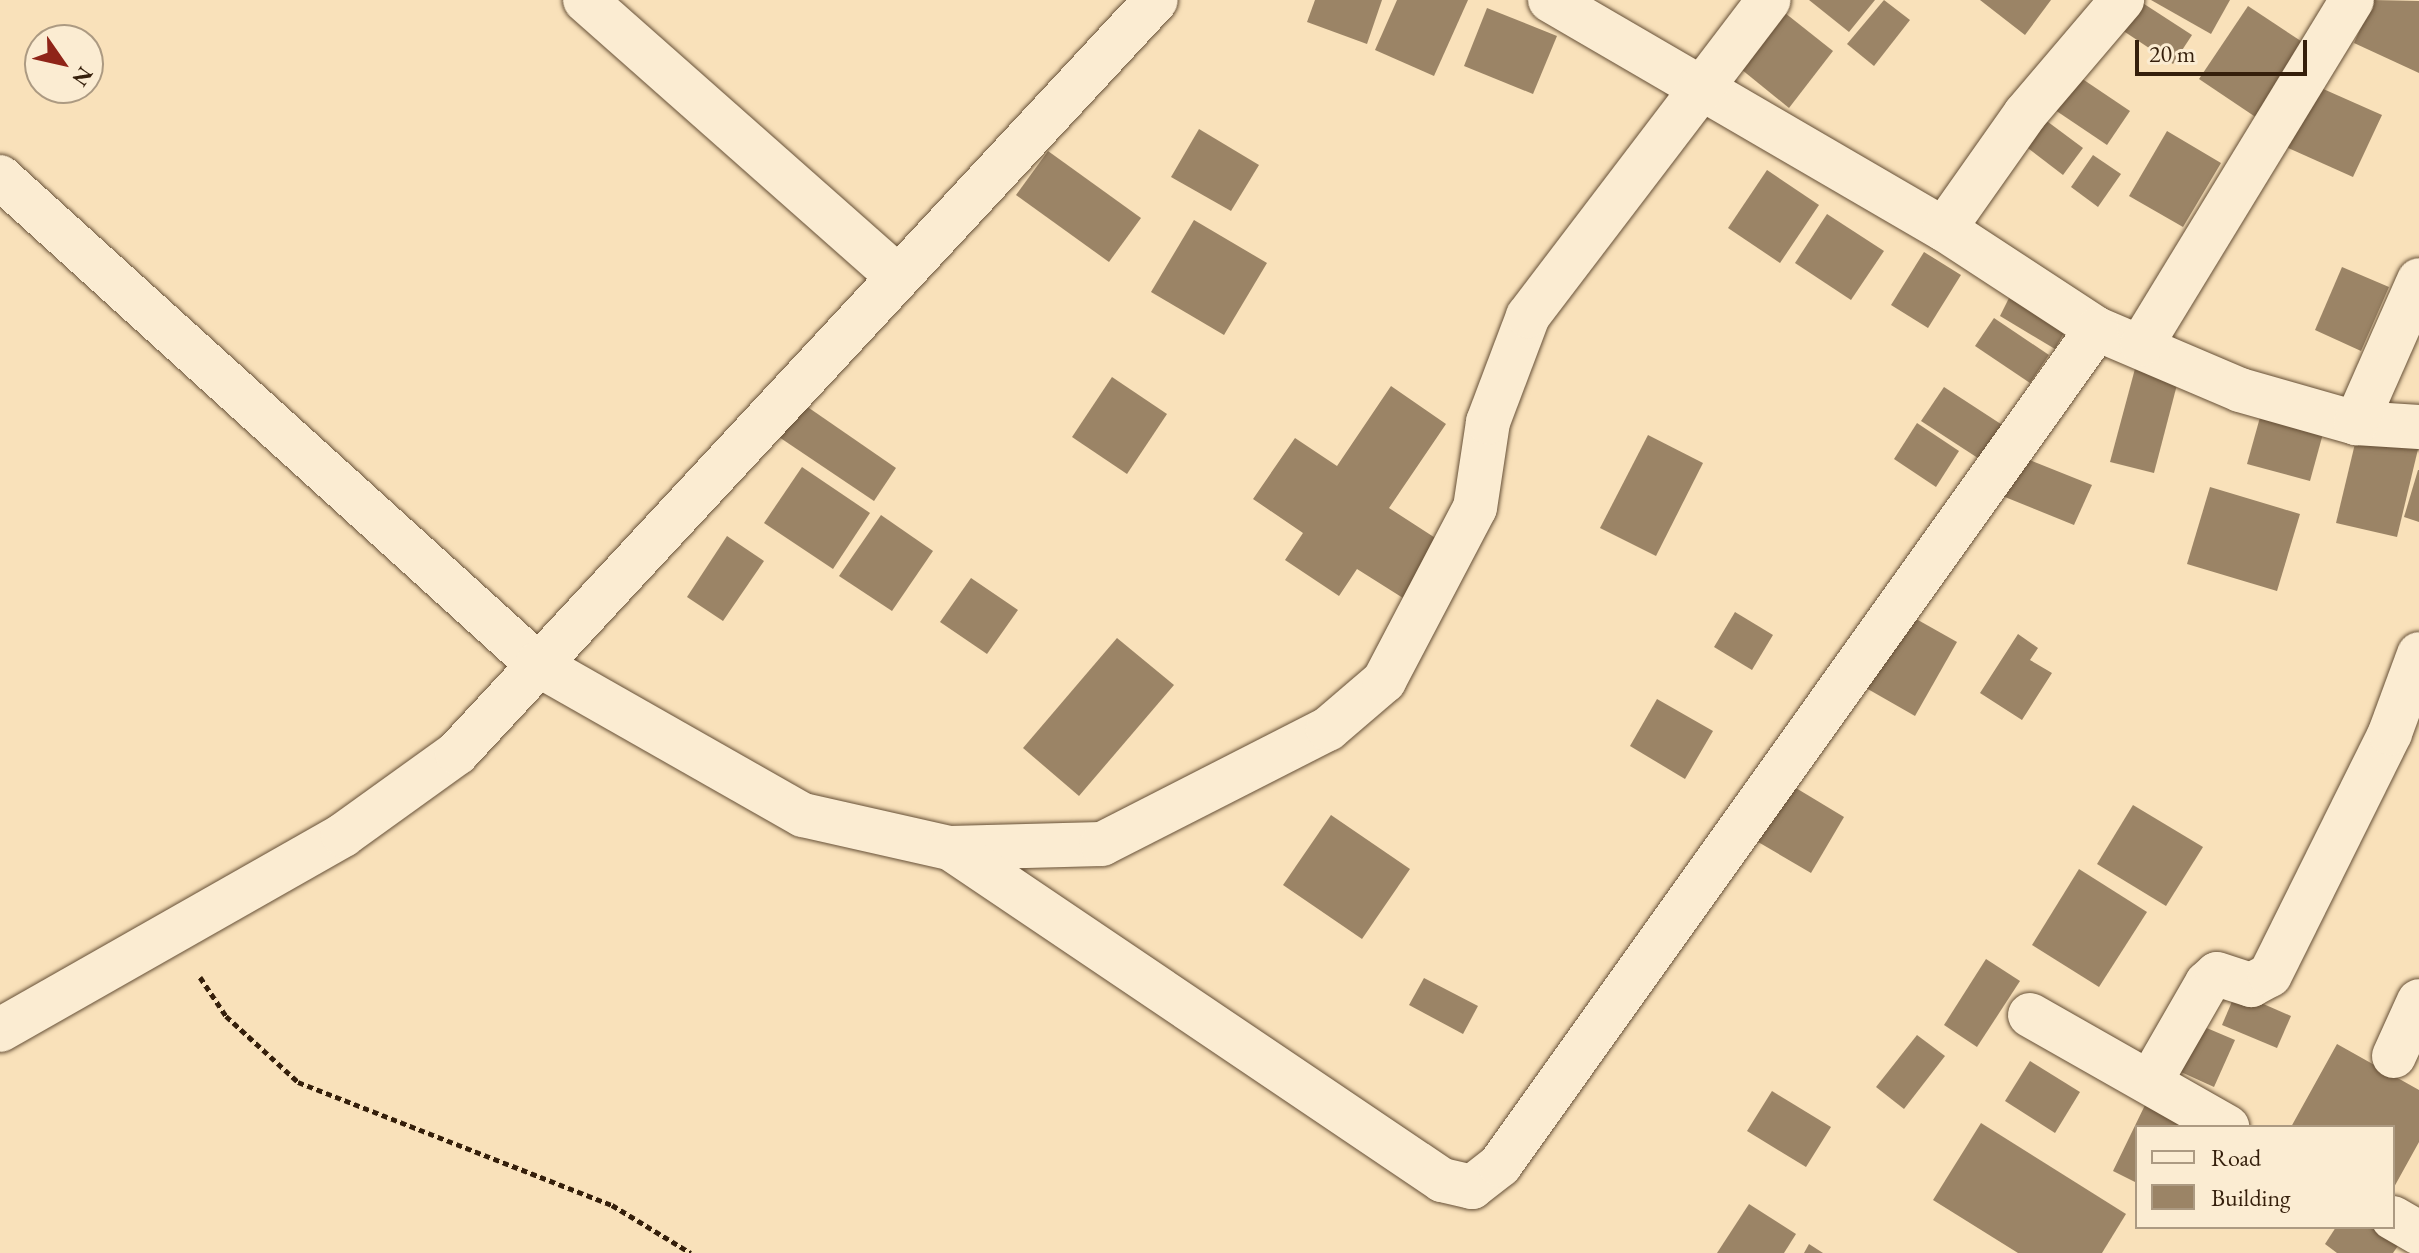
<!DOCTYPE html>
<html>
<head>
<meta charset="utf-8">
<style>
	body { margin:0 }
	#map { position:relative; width:2419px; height:1253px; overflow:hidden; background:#f9e1ba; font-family:"EB Garamond",serif }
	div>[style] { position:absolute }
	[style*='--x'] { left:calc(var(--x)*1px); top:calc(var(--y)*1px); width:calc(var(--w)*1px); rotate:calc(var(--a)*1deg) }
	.building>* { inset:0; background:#9b8466 }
	.path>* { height:5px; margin-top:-2.5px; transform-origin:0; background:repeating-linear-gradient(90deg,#351f0b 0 6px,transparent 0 10px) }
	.roads { filter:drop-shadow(0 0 2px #665037) drop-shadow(0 0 2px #665037) }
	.minor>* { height:44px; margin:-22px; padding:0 22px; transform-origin:22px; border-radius:22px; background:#fbecd2 }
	span { translate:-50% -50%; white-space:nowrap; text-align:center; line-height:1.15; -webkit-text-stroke:8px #fbecd2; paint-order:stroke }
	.legend { position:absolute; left:2135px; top:1125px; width:260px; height:104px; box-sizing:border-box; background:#fbecd2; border:2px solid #ac9a82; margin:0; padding:10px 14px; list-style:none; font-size:24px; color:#351f0b }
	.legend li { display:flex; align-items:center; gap:16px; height:40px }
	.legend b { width:40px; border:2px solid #ac9a82 }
	.north { position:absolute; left:24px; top:24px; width:80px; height:80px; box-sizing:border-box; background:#fbecd2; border:2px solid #ac9a82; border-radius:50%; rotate:124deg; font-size:22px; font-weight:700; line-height:32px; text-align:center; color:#351f0b }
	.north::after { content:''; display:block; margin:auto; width:28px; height:36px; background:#8f2418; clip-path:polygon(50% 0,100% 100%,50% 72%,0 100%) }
	.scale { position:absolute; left:2135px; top:40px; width:172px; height:36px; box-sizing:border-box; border:4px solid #351f0b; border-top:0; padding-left:10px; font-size:24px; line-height:28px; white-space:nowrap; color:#351f0b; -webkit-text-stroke:6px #fbecd2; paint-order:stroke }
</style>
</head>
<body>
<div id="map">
	<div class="building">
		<div style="clip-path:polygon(1315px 0,1382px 0,1367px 44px,1307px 22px)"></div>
		<div style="clip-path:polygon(1397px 0,1468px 0,1434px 76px,1375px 50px)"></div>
		<div style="clip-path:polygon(1809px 0,1875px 0,1849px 32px)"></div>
		<div style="clip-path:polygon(1884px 0,1910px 20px,1874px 66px,1847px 44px)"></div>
		<div style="clip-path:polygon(1980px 0,2051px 0,2025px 35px)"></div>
		<div style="clip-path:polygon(2138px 0,2192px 35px,2173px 64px,2119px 28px)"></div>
		<div style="clip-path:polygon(2151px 0,2230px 0,2211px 34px)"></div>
		<div style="clip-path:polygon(2373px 0,2419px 1px,2419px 73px,2354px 43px)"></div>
		<div style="clip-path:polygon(2248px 6px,2310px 47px,2260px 120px,2199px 79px)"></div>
		<div style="clip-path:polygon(1487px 8px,1557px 36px,1533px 94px,1464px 66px)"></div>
		<div style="clip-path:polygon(1780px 9px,1833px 51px,1789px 108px,1736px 65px)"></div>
		<div style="clip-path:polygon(2078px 76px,2130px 111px,2107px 145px,2055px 110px)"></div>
		<div style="clip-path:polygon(2312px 84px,2382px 115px,2353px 177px,2284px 146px)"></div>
		<div style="clip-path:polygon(2036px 113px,2083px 148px,2063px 175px,2016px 139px)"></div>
		<div style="clip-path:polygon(1199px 129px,1259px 165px,1231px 211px,1171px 177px)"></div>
		<div style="clip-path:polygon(2167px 131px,2221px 163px,2183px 227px,2129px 196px)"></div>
		<div style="clip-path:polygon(1048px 151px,1141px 218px,1109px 262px,1016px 195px)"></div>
		<div style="clip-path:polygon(2093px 155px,2121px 174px,2098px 207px,2071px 187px)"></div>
		<div style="clip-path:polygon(1767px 170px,1819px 205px,1780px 263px,1728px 228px)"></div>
		<div style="clip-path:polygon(1827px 214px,1884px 251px,1851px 300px,1795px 263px)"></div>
		<div style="clip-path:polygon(1194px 220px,1267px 263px,1224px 335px,1151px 292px)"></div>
		<div style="clip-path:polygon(1924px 252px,1961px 275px,1928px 328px,1891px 305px)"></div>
		<div style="clip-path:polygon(2342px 267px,2389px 287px,2361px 351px,2315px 330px)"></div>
		<div style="clip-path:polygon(2009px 298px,2065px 331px,2055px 349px,2000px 316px)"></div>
		<div style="clip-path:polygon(1994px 318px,2049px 355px,2030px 383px,1975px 346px)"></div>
		<div style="clip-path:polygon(2136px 365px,2179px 377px,2154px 473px,2110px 462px)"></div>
		<div style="clip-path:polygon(1112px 377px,1167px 414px,1127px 474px,1072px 437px)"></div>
		<div style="clip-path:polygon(1391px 386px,1446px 424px,1389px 508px,1440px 541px,1403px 598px,1357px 569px,1339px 596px,1285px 560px,1303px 533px,1253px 499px,1295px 438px,1337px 466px)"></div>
		<div style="clip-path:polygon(1944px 387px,2007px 428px,1984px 462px,1921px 421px)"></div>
		<div style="clip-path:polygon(796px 399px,896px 468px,874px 501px,773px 433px)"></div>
		<div style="clip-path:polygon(2264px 403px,2327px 419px,2310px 481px,2247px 464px)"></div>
		<div style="clip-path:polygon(1917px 423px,1959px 451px,1936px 487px,1894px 459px)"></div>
		<div style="clip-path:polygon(2358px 431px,2419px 445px,2397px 537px,2336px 523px)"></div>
		<div style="clip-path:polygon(1648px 435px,1703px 463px,1656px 556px,1600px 528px)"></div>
		<div style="clip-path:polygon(2017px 455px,2092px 485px,2074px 525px,2000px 495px)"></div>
		<div style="clip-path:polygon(802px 467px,870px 513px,833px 569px,764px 523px)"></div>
		<div style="clip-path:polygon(2418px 470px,2419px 470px,2419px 522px,2404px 517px)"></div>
		<div style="clip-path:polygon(2210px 487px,2300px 514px,2277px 591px,2187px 564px)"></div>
		<div style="clip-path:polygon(881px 515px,933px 551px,892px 611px,839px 576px)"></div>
		<div style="clip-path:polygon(727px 536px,764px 561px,723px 621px,687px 597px)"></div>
		<div style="clip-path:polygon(971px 578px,1018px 610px,987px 654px,940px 622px)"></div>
		<div style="clip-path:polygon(1902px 611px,1957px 642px,1915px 716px,1859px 684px)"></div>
		<div style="clip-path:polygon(1735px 612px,1773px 635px,1752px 670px,1714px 647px)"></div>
		<div style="clip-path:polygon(2018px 634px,2038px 648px,2030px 660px,2052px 673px,2022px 720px,1980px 693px)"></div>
		<div style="clip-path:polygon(1117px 638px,1174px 685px,1079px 796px,1023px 748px)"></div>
		<div style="clip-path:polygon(1657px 699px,1713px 731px,1685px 779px,1630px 746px)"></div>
		<div style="clip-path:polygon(1786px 782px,1844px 817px,1811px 873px,1753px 839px)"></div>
		<div style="clip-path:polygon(2133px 805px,2203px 847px,2166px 906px,2097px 864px)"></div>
		<div style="clip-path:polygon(1331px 815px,1410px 869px,1362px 939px,1283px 885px)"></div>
		<div style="clip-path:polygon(2079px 869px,2147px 912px,2099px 987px,2032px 945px)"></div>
		<div style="clip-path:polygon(1986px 959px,2020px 981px,1977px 1047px,1944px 1025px)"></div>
		<div style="clip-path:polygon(1424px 978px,1478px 1006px,1463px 1034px,1409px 1005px)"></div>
		<div style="clip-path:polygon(2236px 992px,2291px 1016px,2277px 1048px,2222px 1025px)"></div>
		<div style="clip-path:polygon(2202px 1026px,2235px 1040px,2214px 1087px,2181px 1072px)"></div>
		<div style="clip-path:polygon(1917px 1035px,1945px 1056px,1904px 1109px,1876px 1087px)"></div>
		<div style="clip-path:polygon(2337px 1044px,2419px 1090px,2419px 1142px,2393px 1189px,2393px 1127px,2291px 1127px)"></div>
		<div style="clip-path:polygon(2030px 1061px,2080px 1092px,2055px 1133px,2005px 1101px)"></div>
		<div style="clip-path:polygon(1772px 1091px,1831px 1127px,1806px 1167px,1747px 1131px)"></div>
		<div style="clip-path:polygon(2146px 1103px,2194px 1127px,2137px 1127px,2137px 1183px,2113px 1171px)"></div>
		<div style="clip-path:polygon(1981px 1123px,2126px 1214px,2102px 1253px,2018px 1253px,1933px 1200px)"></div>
		<div style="clip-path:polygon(1749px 1204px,1796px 1234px,1784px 1253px,1717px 1253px)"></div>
		<div style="clip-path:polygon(2336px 1227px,2377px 1227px,2400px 1243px,2393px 1253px,2337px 1253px,2325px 1244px)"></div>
		<div style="clip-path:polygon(1809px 1244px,1823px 1253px,1804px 1253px)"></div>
	</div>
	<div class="path">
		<div style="--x:200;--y:977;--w:47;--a:56.3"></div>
		<div style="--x:226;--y:1016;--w:98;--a:42.5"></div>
		<div style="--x:298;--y:1082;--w:337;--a:21.4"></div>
		<div style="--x:612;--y:1205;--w:92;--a:31.3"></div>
	</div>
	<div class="roads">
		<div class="minor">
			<div style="--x:585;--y:0;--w:418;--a:41.5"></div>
			<div style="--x:1550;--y:0;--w:456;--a:30.2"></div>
			<div style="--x:1944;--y:229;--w:183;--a:33.2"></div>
			<div style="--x:2097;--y:329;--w:155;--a:23.1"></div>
			<div style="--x:2240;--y:390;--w:121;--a:15.9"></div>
			<div style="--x:2356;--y:423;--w:63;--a:3.6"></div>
			<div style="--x:0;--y:177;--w:725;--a:42.2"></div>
			<div style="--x:537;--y:664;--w:306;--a:29.6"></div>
			<div style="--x:803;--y:815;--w:151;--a:12.7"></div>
			<div style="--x:950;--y:848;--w:152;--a:-1.5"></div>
			<div style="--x:1102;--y:844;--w:254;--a:-27"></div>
			<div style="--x:1328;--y:729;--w:74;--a:-40.6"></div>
			<div style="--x:1384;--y:681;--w:195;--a:-62.3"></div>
			<div style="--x:1475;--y:508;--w:87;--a:-81.4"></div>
			<div style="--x:1488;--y:422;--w:113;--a:-69.3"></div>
			<div style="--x:1528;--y:316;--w:397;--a:-52.7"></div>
			<div style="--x:1944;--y:229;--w:141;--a:-54.8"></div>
			<div style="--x:2025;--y:114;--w:150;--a:-49.6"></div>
			<div style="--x:2142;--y:344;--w:403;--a:-58.6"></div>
			<div style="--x:2356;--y:423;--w:156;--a:-66.2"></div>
			<div style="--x:950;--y:848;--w:594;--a:34.01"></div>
			<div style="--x:1442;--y:1180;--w:31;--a:13"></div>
			<div style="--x:1472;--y:1187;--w:36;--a:-38"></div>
			<div style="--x:1500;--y:1165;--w:1027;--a:-54.47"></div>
			<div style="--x:2030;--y:1015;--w:227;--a:29.6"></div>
			<div style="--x:0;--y:1030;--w:395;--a:-29.6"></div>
			<div style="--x:343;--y:835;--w:140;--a:-35.7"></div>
			<div style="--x:457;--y:753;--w:1027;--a:-47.13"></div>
			<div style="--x:2394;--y:1056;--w:60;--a:-65.6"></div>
			<div style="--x:2150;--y:1082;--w:114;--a:-60.1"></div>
			<div style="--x:2207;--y:983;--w:13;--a:-42"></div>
			<div style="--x:2217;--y:974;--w:36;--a:18"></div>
			<div style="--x:2251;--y:985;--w:21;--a:-28"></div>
			<div style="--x:2270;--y:975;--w:270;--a:-63.6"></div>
			<div style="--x:2390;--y:733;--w:84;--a:-69.8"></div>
			<div style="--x:2393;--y:1218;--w:30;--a:30"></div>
		</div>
	</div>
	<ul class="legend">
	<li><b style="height:10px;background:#fbecd2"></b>Road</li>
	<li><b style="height:22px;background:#9b8466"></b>Building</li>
	</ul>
	<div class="north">N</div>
	<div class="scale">20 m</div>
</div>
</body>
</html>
